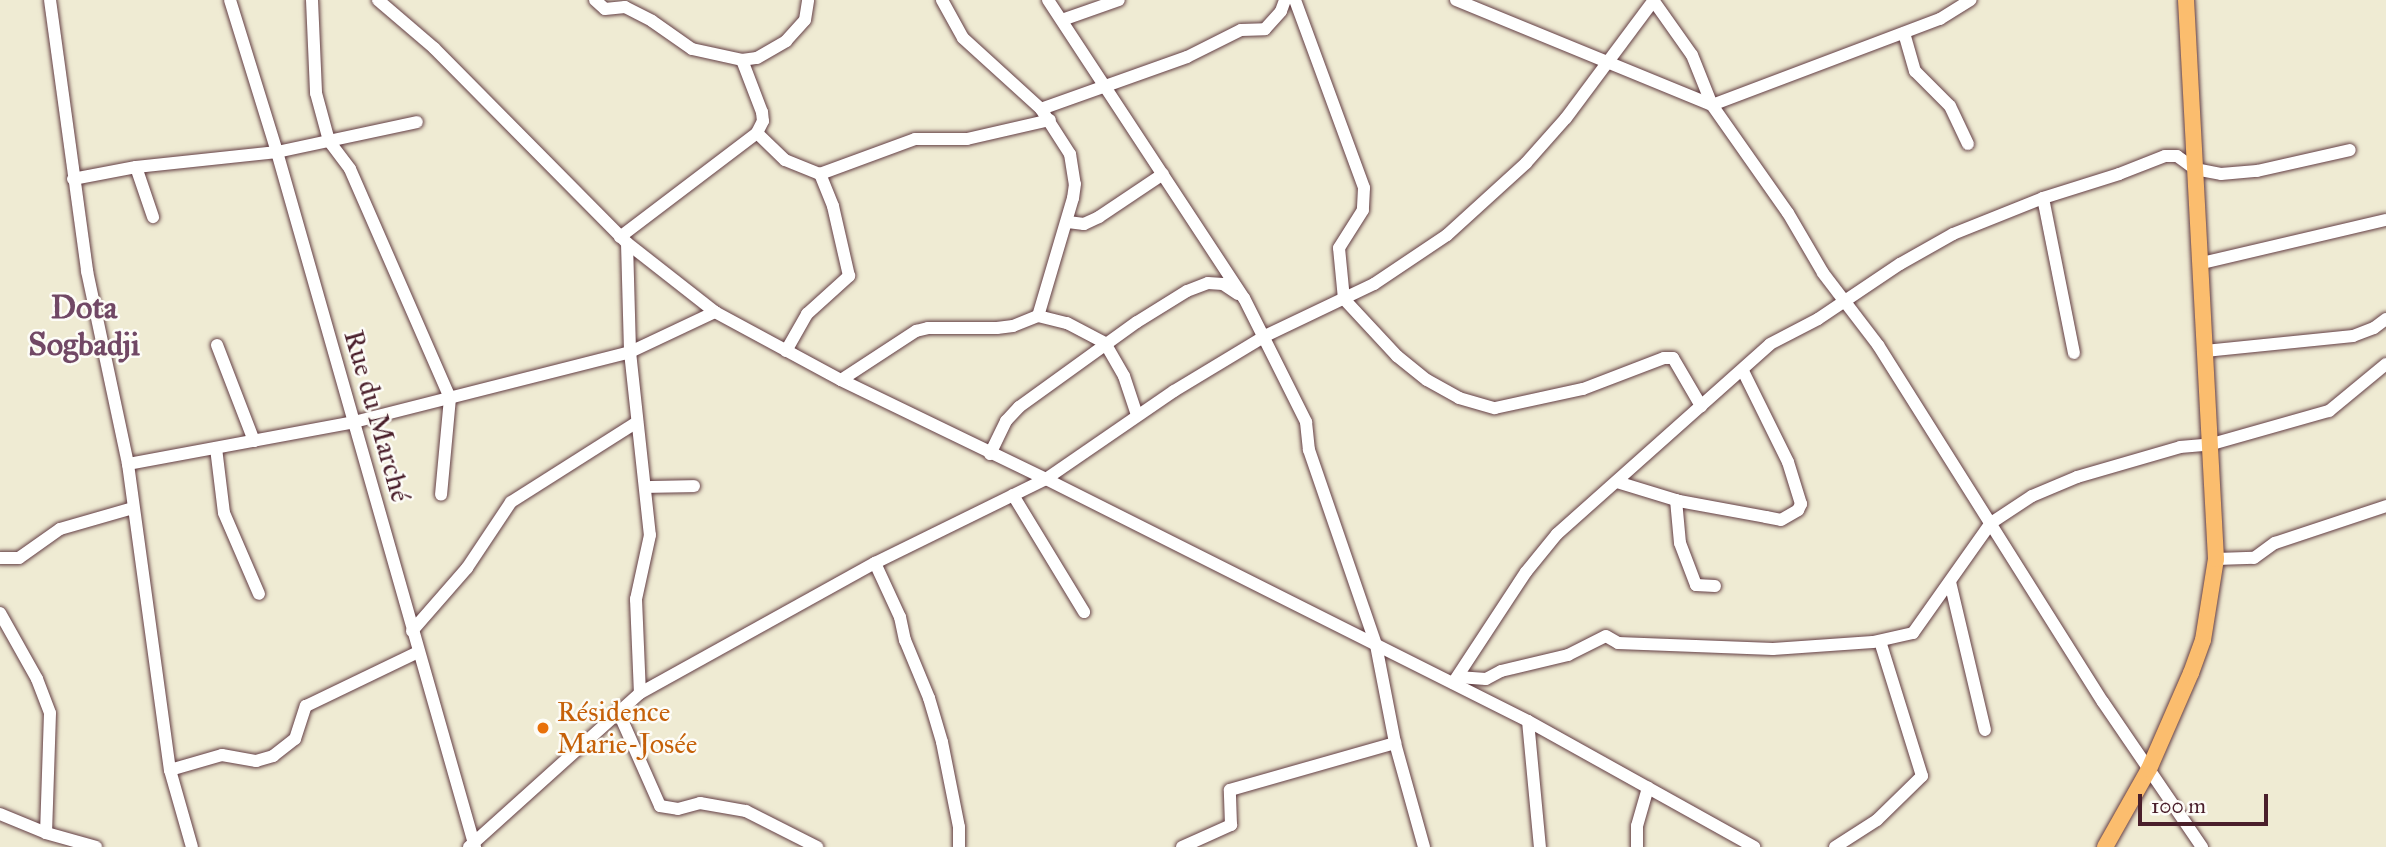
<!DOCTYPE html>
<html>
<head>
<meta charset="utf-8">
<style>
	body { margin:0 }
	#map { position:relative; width:2386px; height:847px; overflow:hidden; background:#efebd3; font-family:"IM FELL Great Primer",serif }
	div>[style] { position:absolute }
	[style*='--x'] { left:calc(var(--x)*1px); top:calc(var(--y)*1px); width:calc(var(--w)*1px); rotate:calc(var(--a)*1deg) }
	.roads { filter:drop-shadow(0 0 2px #633e44) drop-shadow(0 0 2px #633e44) }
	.minor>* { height:12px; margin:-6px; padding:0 6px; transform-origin:6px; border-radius:6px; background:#fff }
	.major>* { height:16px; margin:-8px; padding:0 8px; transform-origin:8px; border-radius:8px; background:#fbbd6e }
	.dots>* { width:19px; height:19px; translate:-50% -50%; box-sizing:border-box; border:4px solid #fdfcf7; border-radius:50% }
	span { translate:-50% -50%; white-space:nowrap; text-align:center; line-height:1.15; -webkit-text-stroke:5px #fdfcf7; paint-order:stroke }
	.street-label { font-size:28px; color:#4a1f2b }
	.food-label { font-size:28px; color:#c56008 }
	.left { translate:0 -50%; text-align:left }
	.quarter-label { font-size:32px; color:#714865; font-weight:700 }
	.scale { position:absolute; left:2138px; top:794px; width:130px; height:32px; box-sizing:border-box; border:4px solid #4a1f2b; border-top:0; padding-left:9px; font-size:21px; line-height:24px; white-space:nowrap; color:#4a1f2b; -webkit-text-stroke:5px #fdfcf7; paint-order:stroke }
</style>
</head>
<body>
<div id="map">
	<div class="roads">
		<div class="minor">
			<div style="--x:50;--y:0;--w:274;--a:82.2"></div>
			<div style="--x:87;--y:271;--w:197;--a:78"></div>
			<div style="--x:128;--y:464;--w:309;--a:82.2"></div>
			<div style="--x:170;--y:770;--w:80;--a:74.1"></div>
			<div style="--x:230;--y:0;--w:159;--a:72.8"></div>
			<div style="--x:277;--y:152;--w:723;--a:74.1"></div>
			<div style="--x:312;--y:0;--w:93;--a:87.5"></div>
			<div style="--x:316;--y:93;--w:50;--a:74.8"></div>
			<div style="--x:329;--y:141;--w:35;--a:53"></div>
			<div style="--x:350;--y:169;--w:250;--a:66.4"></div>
			<div style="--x:450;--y:398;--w:97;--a:95.3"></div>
			<div style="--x:378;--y:0;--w:74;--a:40.6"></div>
			<div style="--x:434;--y:48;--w:274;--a:45.3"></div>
			<div style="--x:627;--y:243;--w:112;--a:38.1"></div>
			<div style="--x:715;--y:312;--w:143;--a:28.4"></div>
			<div style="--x:841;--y:380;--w:228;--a:25.8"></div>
			<div style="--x:1046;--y:479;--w:539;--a:26.66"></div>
			<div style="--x:1528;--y:721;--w:259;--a:29.1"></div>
			<div style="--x:595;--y:0;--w:13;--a:42"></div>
			<div style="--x:605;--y:9;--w:20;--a:-6"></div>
			<div style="--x:625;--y:7;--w:30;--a:27"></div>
			<div style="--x:652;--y:21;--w:49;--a:35"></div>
			<div style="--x:692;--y:49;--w:51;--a:12.4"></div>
			<div style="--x:742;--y:60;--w:15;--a:-8"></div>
			<div style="--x:757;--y:58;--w:34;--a:-30"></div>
			<div style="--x:786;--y:41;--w:28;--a:-48"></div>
			<div style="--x:805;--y:20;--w:20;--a:-81"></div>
			<div style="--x:942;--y:0;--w:43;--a:61.1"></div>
			<div style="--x:963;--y:38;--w:105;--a:42.3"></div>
			<div style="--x:1041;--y:109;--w:54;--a:57.2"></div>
			<div style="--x:1070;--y:154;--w:30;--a:81"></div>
			<div style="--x:1075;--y:184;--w:14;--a:98"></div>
			<div style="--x:1073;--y:198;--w:123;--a:106.5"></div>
			<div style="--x:1048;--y:0;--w:357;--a:56.7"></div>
			<div style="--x:1244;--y:298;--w:139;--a:63.4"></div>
			<div style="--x:1306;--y:422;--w:28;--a:84"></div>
			<div style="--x:1309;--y:450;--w:206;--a:71"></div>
			<div style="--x:1376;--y:645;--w:100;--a:79"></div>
			<div style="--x:1395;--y:743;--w:108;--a:74.4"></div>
			<div style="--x:1295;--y:0;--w:200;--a:69.8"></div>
			<div style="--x:1364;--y:188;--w:22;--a:93"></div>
			<div style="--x:1363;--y:210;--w:45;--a:122.3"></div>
			<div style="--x:1339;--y:248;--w:51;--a:84.4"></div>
			<div style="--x:1344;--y:299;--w:78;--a:47.1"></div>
			<div style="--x:1397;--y:356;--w:38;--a:39"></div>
			<div style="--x:1427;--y:380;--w:37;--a:29"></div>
			<div style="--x:1459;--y:398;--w:37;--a:16"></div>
			<div style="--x:1495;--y:408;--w:90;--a:-12.2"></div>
			<div style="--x:1583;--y:389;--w:87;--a:-20.9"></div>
			<div style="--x:1664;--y:358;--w:9;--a:0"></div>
			<div style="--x:1673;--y:358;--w:56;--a:59.7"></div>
			<div style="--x:1456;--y:0;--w:277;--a:22.3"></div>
			<div style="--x:1712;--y:105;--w:244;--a:-20.7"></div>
			<div style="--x:1940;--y:19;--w:36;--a:-32"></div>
			<div style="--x:1653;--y:0;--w:67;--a:54.7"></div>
			<div style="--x:1692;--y:55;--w:54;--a:68.2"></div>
			<div style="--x:1712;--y:105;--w:132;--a:54.9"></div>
			<div style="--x:1788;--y:213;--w:69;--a:59.7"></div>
			<div style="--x:1823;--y:273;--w:91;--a:52.6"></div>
			<div style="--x:1878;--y:345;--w:422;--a:57.8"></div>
			<div style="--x:2103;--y:702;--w:176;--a:55.7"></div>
			<div style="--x:1062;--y:20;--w:60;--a:-19.3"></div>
			<div style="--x:1904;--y:33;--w:40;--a:74"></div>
			<div style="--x:1915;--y:71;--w:49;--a:45"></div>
			<div style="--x:1950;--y:106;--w:42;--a:64.7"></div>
			<div style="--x:742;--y:60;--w:56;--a:69"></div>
			<div style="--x:762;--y:112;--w:9;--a:84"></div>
			<div style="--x:763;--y:121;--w:13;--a:117"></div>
			<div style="--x:757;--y:133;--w:39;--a:44"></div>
			<div style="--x:785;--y:160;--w:38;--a:22"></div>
			<div style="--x:820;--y:174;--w:101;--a:-20.2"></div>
			<div style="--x:915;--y:139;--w:52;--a:0"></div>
			<div style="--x:967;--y:139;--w:85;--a:-12.9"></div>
			<div style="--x:1041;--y:109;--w:155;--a:-19.6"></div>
			<div style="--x:1187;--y:57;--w:60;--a:-26.6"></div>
			<div style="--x:1241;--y:30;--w:24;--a:-2"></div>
			<div style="--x:1265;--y:29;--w:24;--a:-48"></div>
			<div style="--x:1281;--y:11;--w:12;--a:-70"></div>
			<div style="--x:136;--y:167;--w:53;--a:71.2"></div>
			<div style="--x:73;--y:179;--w:64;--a:-10.8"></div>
			<div style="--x:136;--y:167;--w:142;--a:-6.1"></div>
			<div style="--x:277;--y:152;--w:143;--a:-12.1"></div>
			<div style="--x:2043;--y:198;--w:158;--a:78.7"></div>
			<div style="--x:1068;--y:222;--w:16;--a:7"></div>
			<div style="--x:1084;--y:224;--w:17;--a:-25"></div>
			<div style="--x:1099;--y:217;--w:77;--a:-33.9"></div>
			<div style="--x:620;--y:237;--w:172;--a:-37.2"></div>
			<div style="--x:627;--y:243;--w:109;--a:88.4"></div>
			<div style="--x:630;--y:352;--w:184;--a:83.8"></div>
			<div style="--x:650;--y:535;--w:66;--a:102.3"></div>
			<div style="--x:636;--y:599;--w:94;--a:87.6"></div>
			<div style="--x:2202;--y:263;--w:189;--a:-13.2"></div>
			<div style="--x:217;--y:345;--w:103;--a:68.9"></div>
			<div style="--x:786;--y:351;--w:43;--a:-60.4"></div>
			<div style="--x:807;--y:314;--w:57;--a:-42.1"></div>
			<div style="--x:849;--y:276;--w:72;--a:-102.9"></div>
			<div style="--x:833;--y:206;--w:35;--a:-112"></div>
			<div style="--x:2205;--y:351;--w:149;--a:-5.8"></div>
			<div style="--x:2353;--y:336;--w:22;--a:-21"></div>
			<div style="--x:2374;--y:328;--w:15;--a:-37"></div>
			<div style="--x:841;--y:380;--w:90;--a:-33.2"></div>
			<div style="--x:916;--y:331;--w:12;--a:-14"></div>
			<div style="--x:928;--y:328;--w:69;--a:0"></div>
			<div style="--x:997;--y:328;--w:16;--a:-7"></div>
			<div style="--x:1013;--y:326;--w:27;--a:-22"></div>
			<div style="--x:1038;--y:316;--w:30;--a:14"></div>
			<div style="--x:1067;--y:323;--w:43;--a:27.8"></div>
			<div style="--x:1105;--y:343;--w:38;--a:60"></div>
			<div style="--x:1124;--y:376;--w:41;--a:71.6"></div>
			<div style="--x:216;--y:448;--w:65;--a:83"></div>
			<div style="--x:224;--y:513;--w:88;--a:66.6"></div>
			<div style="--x:990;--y:454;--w:37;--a:-64"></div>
			<div style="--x:1006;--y:421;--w:19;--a:-47"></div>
			<div style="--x:1019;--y:407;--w:145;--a:-35.8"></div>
			<div style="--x:1137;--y:322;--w:59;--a:-31.8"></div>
			<div style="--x:1187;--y:291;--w:22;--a:-21"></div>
			<div style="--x:1208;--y:283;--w:15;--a:4"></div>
			<div style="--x:1223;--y:284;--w:18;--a:34"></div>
			<div style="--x:128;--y:464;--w:230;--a:-10.5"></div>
			<div style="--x:354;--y:422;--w:285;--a:-14.2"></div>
			<div style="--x:630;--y:352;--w:94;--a:-25.2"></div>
			<div style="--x:1617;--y:482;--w:65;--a:17"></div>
			<div style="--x:1679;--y:501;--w:88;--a:10.4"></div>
			<div style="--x:1766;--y:517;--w:15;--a:11"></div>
			<div style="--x:1781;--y:520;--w:20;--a:-30"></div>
			<div style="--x:1798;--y:510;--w:7;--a:-63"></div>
			<div style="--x:1801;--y:504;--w:44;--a:-107.2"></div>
			<div style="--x:1788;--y:462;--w:102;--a:-116.3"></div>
			<div style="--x:647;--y:487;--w:47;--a:-1.2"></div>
			<div style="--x:1013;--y:495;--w:137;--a:58.7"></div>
			<div style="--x:1676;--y:500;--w:43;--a:84.7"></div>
			<div style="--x:1680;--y:543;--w:45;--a:69.1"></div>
			<div style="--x:1696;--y:585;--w:19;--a:3"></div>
			<div style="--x:0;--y:558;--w:19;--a:0"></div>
			<div style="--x:19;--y:558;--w:50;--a:-35.3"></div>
			<div style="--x:60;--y:529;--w:76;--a:-16"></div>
			<div style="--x:2216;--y:559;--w:38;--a:-2"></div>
			<div style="--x:2254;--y:558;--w:26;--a:-36"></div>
			<div style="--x:2275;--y:543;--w:117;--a:-18.4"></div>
			<div style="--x:875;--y:563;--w:60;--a:65.2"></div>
			<div style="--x:900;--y:617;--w:24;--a:78"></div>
			<div style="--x:905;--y:640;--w:63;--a:67.5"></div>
			<div style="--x:929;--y:698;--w:46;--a:73.5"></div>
			<div style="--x:942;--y:742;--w:87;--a:78.7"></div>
			<div style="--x:959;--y:827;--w:20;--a:90"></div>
			<div style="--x:1950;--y:582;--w:152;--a:76.7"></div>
			<div style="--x:0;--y:613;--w:76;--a:60.7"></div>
			<div style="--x:37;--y:679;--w:36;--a:69"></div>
			<div style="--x:50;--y:713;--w:120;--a:91.9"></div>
			<div style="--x:412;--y:631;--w:84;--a:-48.9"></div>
			<div style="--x:467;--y:568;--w:79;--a:-56.3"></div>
			<div style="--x:511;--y:502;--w:149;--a:-32.4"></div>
			<div style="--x:1458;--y:677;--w:28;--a:4"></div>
			<div style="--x:1486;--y:679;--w:17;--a:-28"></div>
			<div style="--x:1501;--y:671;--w:69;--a:-13.4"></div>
			<div style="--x:1568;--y:655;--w:42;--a:-26.6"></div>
			<div style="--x:1606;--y:636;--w:14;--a:30"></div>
			<div style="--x:1618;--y:643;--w:155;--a:2.2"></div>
			<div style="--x:1773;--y:649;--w:100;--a:-4"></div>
			<div style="--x:1873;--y:642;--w:41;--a:-12.7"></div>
			<div style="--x:1913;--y:633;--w:135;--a:-54.7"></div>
			<div style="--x:1991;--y:523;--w:49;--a:-33.4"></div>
			<div style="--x:2032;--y:496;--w:49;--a:-22.9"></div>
			<div style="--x:2077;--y:477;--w:107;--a:-16.2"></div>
			<div style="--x:2180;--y:447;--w:32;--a:-5"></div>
			<div style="--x:2212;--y:444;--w:122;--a:-15.8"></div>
			<div style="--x:2329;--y:411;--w:74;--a:-39.5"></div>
			<div style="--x:1453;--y:683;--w:133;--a:-56.7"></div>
			<div style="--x:1526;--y:572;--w:49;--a:-50.8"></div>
			<div style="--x:1557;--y:534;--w:285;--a:-41.7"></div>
			<div style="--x:1770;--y:344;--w:54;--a:-27.5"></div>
			<div style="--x:1818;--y:319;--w:99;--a:-33.9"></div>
			<div style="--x:1900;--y:264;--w:61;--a:-29.5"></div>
			<div style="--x:1953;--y:234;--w:97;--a:-21.8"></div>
			<div style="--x:2043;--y:198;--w:80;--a:-17.5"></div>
			<div style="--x:2119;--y:174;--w:49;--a:-21.4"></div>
			<div style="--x:2165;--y:156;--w:12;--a:0"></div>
			<div style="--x:2177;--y:156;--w:22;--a:36"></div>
			<div style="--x:2195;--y:169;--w:26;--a:11"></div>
			<div style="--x:2221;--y:174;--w:36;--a:-5"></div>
			<div style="--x:2257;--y:171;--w:95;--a:-12.7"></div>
			<div style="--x:618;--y:711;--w:104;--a:66.1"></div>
			<div style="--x:660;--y:806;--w:18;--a:9"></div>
			<div style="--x:678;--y:809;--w:23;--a:-15"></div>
			<div style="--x:700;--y:803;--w:47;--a:9.9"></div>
			<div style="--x:746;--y:811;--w:80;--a:26.9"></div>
			<div style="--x:1528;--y:721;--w:127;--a:84.6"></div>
			<div style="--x:170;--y:770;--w:54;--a:-16.1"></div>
			<div style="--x:222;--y:755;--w:35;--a:10"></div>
			<div style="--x:256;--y:761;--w:18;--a:-16"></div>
			<div style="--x:273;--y:756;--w:28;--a:-38"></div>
			<div style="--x:295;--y:739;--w:35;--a:-72"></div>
			<div style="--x:306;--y:706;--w:124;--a:-25.7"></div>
			<div style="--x:0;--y:814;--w:50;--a:22.4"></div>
			<div style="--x:46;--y:833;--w:52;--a:15.6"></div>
			<div style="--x:469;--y:847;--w:230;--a:-42"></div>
			<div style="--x:640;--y:693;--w:269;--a:-29"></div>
			<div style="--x:875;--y:563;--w:191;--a:-26.2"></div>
			<div style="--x:1046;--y:479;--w:155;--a:-34.5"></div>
			<div style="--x:1174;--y:391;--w:106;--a:-31.1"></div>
			<div style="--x:1265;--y:336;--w:121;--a:-25.5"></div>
			<div style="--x:1374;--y:284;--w:88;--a:-33.9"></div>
			<div style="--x:1447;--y:235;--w:107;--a:-42.3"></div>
			<div style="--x:1526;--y:163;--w:60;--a:-48.4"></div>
			<div style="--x:1566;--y:118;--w:147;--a:-53.3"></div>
			<div style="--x:1182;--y:847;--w:54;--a:-24.2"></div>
			<div style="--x:1231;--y:825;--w:35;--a:-92"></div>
			<div style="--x:1230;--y:790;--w:172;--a:-15.9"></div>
			<div style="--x:1637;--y:847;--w:21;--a:-90"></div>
			<div style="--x:1637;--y:826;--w:40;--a:-74"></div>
			<div style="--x:1835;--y:847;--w:50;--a:-32.7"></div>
			<div style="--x:1877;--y:820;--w:63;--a:-44.4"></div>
			<div style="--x:1922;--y:776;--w:141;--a:-107.3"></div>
		</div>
		<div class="major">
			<div style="--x:2105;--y:847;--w:90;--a:-60.6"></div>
			<div style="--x:2149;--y:769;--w:105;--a:-66.4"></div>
			<div style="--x:2191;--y:673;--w:35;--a:-70"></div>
			<div style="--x:2203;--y:640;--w:82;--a:-80.9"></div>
			<div style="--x:2216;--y:559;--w:560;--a:-93.07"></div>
		</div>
	</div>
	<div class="dots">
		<div style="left:543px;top:728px;background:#e8710a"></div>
	</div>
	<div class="street-label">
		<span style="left:377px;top:416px;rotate:74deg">Rue du Marché</span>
	</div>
	<div class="food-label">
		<span class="left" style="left:557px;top:728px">Résidence<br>Marie-Josée</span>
	</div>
	<div class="quarter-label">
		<span style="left:84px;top:327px">Dota<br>Sogbadji</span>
	</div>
	<div class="scale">100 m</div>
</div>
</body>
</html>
